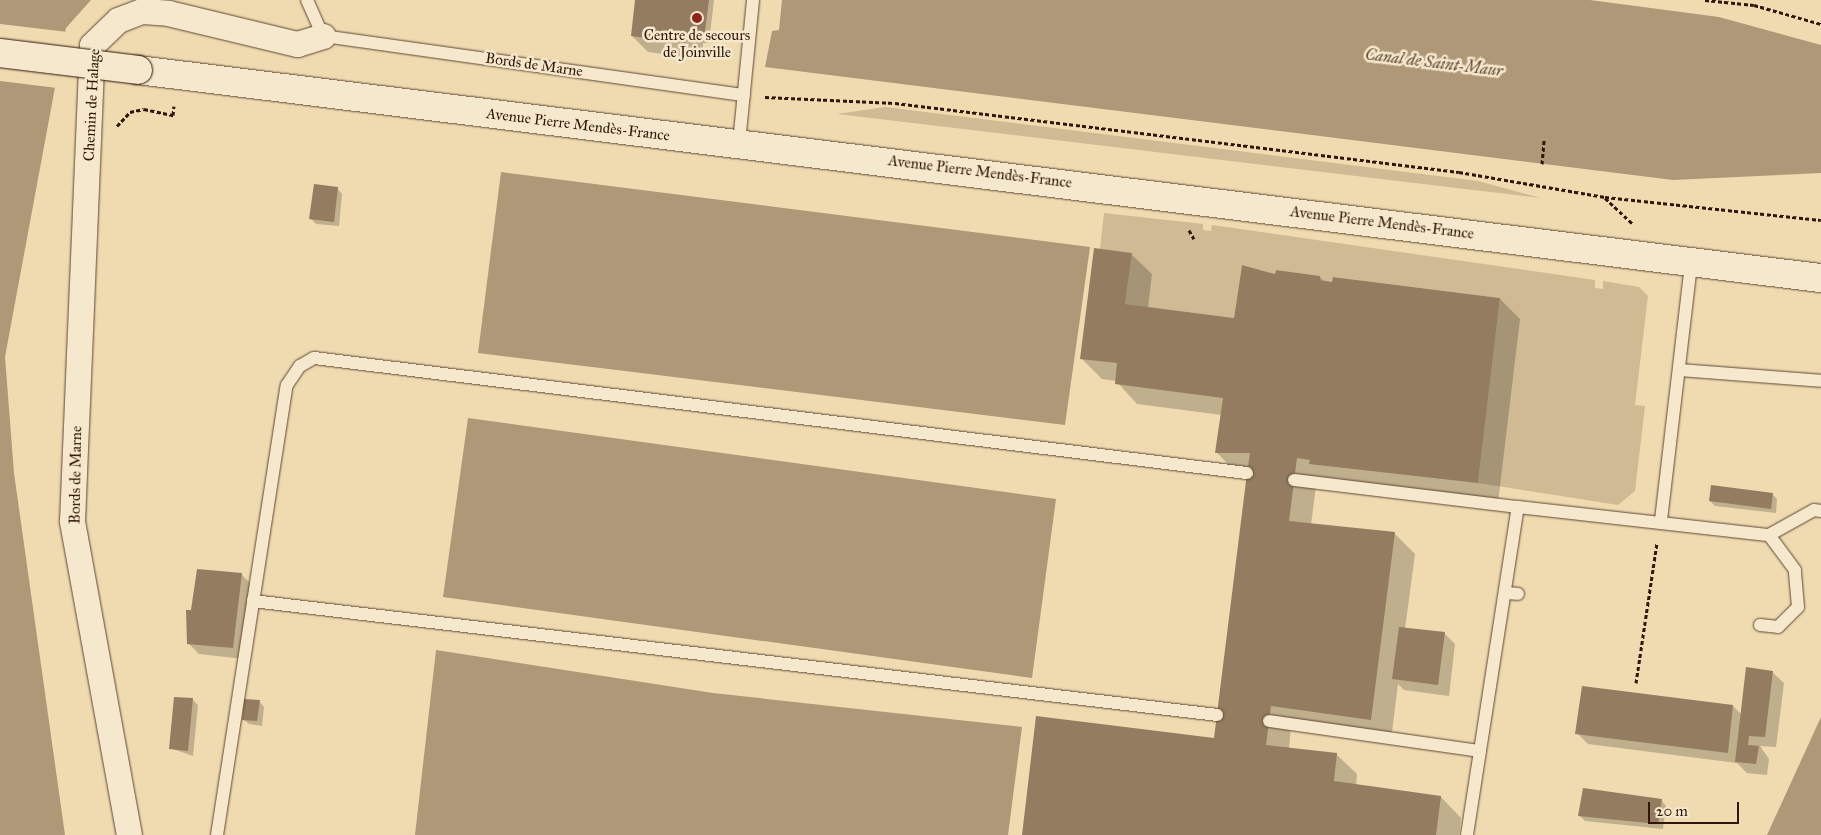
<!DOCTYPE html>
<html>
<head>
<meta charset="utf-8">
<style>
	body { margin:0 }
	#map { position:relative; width:1821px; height:835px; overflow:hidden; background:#f0dbb1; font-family:"IM FELL Great Primer",serif }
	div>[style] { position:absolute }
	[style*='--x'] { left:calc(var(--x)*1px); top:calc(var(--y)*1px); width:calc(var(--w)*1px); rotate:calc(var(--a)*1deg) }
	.green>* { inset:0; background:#cfba94 }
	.water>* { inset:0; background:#ae9878 }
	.pier>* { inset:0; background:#f0dbb1 }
	.shadow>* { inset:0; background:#0003 }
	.building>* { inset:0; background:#937c60 }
	.path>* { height:3px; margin-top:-1.5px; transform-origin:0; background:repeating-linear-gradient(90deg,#2f1608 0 4px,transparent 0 6.5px) }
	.roads { filter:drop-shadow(0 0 1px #5f4732) drop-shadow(0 0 1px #5f4732) }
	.service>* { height:12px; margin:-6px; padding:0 6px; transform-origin:6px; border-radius:6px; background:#f5e8cc }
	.minor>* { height:25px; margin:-12.5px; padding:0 12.5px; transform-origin:12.5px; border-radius:12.5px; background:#f5e8cc }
	.secondary>* { height:28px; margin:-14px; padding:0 14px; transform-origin:14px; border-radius:14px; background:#f5e8cc }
	.bridges { filter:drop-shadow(0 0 1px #2f1608) drop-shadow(0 0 1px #2f1608) }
	.secondary-bridge>* { height:28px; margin:-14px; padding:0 14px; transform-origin:14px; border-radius:14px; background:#f5e8cc }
	.dots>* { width:14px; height:14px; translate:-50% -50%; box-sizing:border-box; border:2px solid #f5e8cc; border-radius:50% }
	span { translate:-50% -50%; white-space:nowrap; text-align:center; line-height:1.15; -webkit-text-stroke:5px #f5e8cc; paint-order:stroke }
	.poi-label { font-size:15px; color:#2f1608 }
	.street-label { font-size:15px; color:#2f1608 }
	.water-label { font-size:16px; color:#624a35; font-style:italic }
	.scale { position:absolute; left:1648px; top:802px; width:91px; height:22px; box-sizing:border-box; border:2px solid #2f1608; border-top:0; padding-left:6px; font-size:15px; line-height:18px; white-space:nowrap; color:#2f1608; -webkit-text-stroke:4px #f5e8cc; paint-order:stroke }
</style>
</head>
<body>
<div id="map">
	<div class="green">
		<div style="clip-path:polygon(885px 107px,1478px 181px,1541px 198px,837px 114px)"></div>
		<div style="clip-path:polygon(1104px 213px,1203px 224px,1203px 230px,1211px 231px,1212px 225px,1595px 280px,1595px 288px,1603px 289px,1603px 281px,1639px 287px,1648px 296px,1635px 405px,1645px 406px,1635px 491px,1618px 505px,1478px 483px,1500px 298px,1334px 277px,1332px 282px,1320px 280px,1320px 276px,1276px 270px,1275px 274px,1242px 265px,1234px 318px,1125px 304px,1132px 253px,1100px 249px)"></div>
	</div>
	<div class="water">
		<div style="clip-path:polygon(0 0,91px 0,66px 28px,5px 357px,14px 473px,65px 835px,0 835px)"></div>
		<div style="clip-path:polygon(782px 0,1590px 0,1719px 17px,1821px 45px,1821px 173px,1673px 180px,765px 67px,772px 31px,779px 30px)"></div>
		<div style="clip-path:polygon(501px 172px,1090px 247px,1065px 425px,478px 353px)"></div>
		<div style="clip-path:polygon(468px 418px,1056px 499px,1032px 678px,443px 597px)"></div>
		<div style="clip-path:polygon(436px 650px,713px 693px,1022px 727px,1008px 835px,415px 835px)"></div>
		<div style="clip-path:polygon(1821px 717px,1821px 835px,1767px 835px)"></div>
	</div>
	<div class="pier">
		<div style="clip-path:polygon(0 24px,68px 32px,57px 88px,0 81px)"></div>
	</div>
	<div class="shadow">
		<div style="clip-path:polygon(636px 0,714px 0,709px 43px,703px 43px,701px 59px,648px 52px,632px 36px)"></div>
		<div style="clip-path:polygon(337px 188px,342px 194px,339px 226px,316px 224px,311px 219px)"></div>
		<div style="clip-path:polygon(1131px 254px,1152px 274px,1148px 308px,1235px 320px,1276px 276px,1320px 277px,1325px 282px,1500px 299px,1520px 319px,1498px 503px,1317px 478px,1311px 525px,1394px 533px,1415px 554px,1405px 629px,1444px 633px,1455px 644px,1449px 696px,1404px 690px,1398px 684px,1391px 740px,1291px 726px,1289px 749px,1336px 754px,1357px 774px,1356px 786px,1441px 797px,1461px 818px,1459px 835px,1023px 835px,1215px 740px,1249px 473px,1237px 473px,1217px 453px,1222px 415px,1137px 404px,1116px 381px,1102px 379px,1081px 358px)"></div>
		<div style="clip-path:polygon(1772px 494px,1777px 499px,1776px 513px,1715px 506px,1710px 501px)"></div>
		<div style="clip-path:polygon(198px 570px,242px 575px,253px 586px,244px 659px,199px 654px,188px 643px)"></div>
		<div style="clip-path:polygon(1772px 672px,1784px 683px,1776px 747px,1760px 746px,1769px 759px,1767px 775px,1747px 773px,1737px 763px,1588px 744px,1577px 733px,1583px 687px,1733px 706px,1742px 715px)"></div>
		<div style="clip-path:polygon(176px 698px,193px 700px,198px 705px,193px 756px,170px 748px)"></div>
		<div style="clip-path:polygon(259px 701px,264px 707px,262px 726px,249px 724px,243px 719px)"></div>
		<div style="clip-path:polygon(1661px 800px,1666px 806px,1663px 829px,1585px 821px,1580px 816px)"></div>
	</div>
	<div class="building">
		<div style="clip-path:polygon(635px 0,709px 0,704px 39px,686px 37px,685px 43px,631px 36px)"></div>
		<div style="clip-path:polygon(314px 184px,338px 187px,334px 222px,309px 219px)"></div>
		<div style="clip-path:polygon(1094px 248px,1132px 253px,1125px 304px,1234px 318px,1242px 265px,1275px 274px,1276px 270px,1320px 276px,1320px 280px,1332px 282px,1333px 277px,1500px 298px,1478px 483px,1309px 464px,1310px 460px,1297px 458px,1289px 521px,1395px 532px,1371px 720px,1271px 706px,1266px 745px,1337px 753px,1334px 781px,1441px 796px,1436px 835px,1022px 835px,1036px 716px,1214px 738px,1247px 473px,1250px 453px,1215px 453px,1223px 398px,1115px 384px,1117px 363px,1080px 359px)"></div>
		<div style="clip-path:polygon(1711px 485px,1773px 493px,1771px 509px,1709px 501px)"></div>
		<div style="clip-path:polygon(197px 569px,242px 573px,233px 648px,187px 644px,186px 610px,191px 610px)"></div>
		<div style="clip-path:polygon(1399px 627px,1445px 632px,1438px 685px,1392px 679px)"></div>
		<div style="clip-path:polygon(1746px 667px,1773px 671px,1765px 737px,1749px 736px,1748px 745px,1759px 746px,1756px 764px,1735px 762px)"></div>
		<div style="clip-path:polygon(1582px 686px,1733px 705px,1728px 753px,1575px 734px)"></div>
		<div style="clip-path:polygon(174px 697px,193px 698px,188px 751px,169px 749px)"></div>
		<div style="clip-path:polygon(244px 699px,260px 700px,257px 721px,242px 720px)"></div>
		<div style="clip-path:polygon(1583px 788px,1662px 799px,1658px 824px,1578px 816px)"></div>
	</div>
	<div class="path">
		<div style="--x:1705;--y:0;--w:49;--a:5.8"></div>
		<div style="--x:1754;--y:5;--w:70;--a:15.8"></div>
		<div style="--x:765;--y:97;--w:130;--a:2.6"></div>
		<div style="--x:895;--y:103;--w:568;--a:6.97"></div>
		<div style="--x:1459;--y:172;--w:148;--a:9.7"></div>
		<div style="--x:1605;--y:197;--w:217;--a:6.1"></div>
		<div style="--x:117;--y:126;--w:19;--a:-47"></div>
		<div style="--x:130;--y:112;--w:14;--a:-12"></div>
		<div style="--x:144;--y:109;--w:30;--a:12"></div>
		<div style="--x:173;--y:115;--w:9;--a:-84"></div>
		<div style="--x:1542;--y:164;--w:24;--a:-85"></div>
		<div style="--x:1605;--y:198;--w:38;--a:43"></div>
		<div style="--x:1189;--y:230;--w:10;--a:61"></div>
		<div style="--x:1636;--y:683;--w:142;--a:-81.5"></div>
	</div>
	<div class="roads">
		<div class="service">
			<div style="--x:307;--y:0;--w:39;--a:66"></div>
			<div style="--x:323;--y:36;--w:425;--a:8"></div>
			<div style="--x:739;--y:143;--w:144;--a:-84.4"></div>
			<div style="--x:1679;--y:370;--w:142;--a:4.4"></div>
			<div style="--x:1294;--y:480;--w:226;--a:6.9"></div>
			<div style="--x:1661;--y:520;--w:259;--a:-83.3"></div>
			<div style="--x:1505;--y:593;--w:13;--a:4"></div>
			<div style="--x:253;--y:601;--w:971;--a:6.74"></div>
			<div style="--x:1760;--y:625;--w:18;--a:6"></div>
			<div style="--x:1778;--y:627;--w:28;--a:-45"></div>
			<div style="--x:1798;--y:607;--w:37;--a:-95"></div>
			<div style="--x:1795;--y:570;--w:44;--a:-126.6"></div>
			<div style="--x:1269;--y:721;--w:213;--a:8.1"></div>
			<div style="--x:217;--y:835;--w:455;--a:-81.2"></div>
			<div style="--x:287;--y:385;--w:23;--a:-56"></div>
			<div style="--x:300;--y:366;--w:16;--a:-30"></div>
			<div style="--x:314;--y:358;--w:940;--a:7.03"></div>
			<div style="--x:1467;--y:835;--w:332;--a:-81.2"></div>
			<div style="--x:1518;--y:507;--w:253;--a:6.4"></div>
			<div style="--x:1769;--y:535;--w:51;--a:-29.1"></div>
			<div style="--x:1814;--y:510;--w:7;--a:8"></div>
		</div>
		<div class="minor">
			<div style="--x:129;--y:835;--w:319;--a:-100.3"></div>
			<div style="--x:72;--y:521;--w:476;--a:-87.6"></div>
			<div style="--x:92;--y:45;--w:36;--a:-44"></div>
			<div style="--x:118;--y:20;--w:26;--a:-21"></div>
			<div style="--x:142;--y:11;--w:26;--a:4"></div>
			<div style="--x:168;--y:13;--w:133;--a:13.5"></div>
			<div style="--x:297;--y:44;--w:27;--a:-17"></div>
		</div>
		<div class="secondary">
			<div style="--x:138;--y:70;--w:1696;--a:7.05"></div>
		</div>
	</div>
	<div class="bridges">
		<div class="secondary-bridge">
			<div style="--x:0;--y:53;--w:139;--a:7"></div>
		</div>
	</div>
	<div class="dots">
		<div style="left:697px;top:18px;background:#8f2418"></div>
	</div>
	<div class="poi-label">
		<span style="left:697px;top:44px">Centre de secours<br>de Joinville</span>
	</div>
	<div class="street-label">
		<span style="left:534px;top:65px;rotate:8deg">Bords de Marne</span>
		<span style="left:92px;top:105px;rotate:-87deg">Chemin de Halage</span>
		<span style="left:578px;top:125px;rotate:7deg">Avenue Pierre Mendès-France</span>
		<span style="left:980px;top:172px;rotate:7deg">Avenue Pierre Mendès-France</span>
		<span style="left:1382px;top:223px;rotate:7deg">Avenue Pierre Mendès-France</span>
		<span style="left:76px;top:475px;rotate:-89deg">Bords de Marne</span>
	</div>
	<div class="water-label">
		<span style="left:1434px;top:63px;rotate:7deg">Canal de Saint-Maur</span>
	</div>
	<div class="scale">20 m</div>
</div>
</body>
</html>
